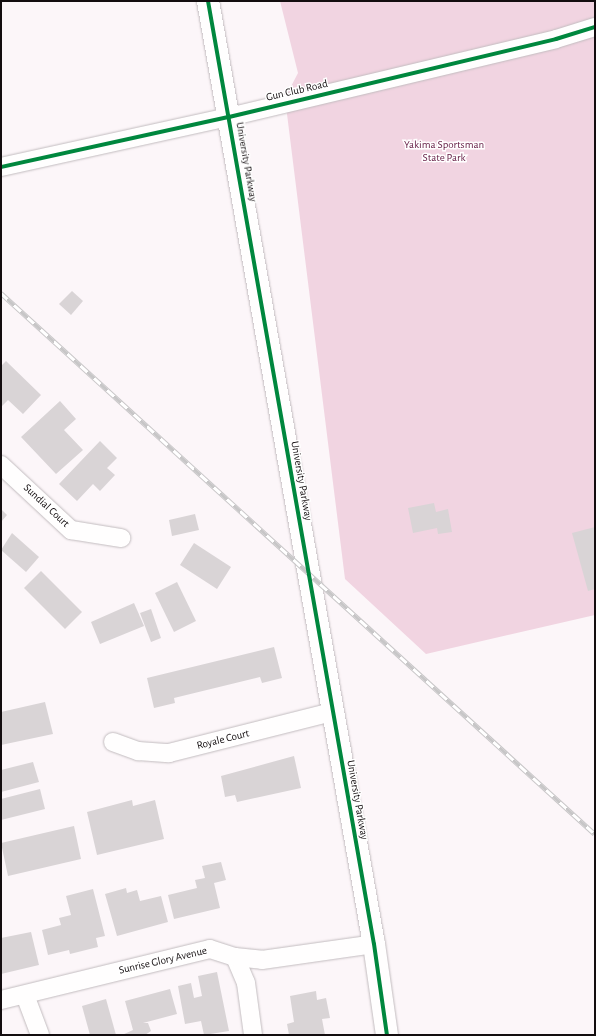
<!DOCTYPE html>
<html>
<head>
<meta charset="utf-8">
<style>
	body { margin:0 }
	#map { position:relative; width:596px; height:1036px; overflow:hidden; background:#fcf6f9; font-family:"Alegreya Sans",sans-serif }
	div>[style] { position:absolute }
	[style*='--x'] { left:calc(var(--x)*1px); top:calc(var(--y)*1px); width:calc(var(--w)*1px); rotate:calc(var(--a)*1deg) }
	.green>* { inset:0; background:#f1d4e1 }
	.building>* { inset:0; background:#d9d4d6 }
	.roads { filter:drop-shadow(0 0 1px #c2bcbf) drop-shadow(0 0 1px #c2bcbf) }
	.street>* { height:18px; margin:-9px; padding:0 9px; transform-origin:9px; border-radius:9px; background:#fffefe }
	.secondary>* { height:22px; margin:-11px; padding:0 11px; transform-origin:11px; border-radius:11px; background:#fffefe }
	.rail>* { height:4.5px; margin-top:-2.25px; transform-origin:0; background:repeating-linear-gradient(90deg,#fff 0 9px,#c7c6c7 0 18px); box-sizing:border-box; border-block:1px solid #c7c6c7 }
	.cycleway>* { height:4px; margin:-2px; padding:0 2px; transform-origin:2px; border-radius:2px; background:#00873e }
	span { translate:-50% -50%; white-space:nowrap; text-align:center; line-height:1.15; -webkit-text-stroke:3px #fff; paint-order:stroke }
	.street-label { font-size:11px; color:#130d0f }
	.park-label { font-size:11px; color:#631b43 }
	.frame { position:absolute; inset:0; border:2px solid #130d0f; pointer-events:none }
</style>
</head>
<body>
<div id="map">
	<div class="green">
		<div style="clip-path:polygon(280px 1px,595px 1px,595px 615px,426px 654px,345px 579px,285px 98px,298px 73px)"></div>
	</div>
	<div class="building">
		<div style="clip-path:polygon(72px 291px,83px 301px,71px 315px,59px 304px)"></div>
		<div style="clip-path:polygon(6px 361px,41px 395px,23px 414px,8px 400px,1px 407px,1px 366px)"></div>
		<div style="clip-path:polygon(60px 401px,76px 419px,64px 430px,83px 450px,56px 474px,21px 437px)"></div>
		<div style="clip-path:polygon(100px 441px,117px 458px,107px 468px,115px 475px,100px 491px,93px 484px,77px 501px,59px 484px)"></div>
		<div style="clip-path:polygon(434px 503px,436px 512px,448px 509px,452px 532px,438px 534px,437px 528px,413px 533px,408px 508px)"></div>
		<div style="clip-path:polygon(1px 509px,7px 515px,1px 522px)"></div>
		<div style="clip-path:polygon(195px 514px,199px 530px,172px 536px,169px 520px)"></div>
		<div style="clip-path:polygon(595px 527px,595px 589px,588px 591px,572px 533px)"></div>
		<div style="clip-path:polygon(12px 533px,39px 557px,26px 572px,1px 550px)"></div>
		<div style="clip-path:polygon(194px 543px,231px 567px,217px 589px,180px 565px)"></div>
		<div style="clip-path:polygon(41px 571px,82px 612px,65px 629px,24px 588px)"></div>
		<div style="clip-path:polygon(177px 582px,196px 621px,174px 632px,155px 593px)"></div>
		<div style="clip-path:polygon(134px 603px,144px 626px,100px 644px,91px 622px)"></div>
		<div style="clip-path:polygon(151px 609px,161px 638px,151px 642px,140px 613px)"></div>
		<div style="clip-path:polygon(274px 647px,282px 678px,262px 683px,260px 677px,174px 698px,175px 703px,154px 708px,147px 678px)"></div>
		<div style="clip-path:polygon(45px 702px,53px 734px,1px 745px,1px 712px)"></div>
		<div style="clip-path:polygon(294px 756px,301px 788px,237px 802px,235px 795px,225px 797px,221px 776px)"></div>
		<div style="clip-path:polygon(33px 762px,39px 782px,1px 792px,1px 770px)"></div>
		<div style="clip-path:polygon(40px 789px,45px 809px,1px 820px,1px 799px)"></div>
		<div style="clip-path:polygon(132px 800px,133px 806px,155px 800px,164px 839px,97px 855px,87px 812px)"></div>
		<div style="clip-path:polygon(74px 826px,81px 859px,8px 876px,1px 843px)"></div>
		<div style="clip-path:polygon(221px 862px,226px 880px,214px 883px,220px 908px,174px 919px,168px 895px,197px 888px,195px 880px,205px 878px,202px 866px)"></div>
		<div style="clip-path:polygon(126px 888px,127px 893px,137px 890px,140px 901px,161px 896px,168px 922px,117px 936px,105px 894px)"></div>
		<div style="clip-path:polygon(93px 889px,105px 936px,96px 938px,98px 947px,70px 954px,69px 950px,48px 955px,42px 930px,61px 925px,59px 918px,71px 915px,66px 896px)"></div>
		<div style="clip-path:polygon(31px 932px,39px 965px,1px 974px,1px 938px)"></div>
		<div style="clip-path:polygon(217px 972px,229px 1031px,204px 1035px,201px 1021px,185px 1024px,178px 986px,191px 983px,194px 998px,202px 996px,198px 976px)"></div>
		<div style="clip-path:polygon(170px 989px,177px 1014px,143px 1023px,148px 1023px,151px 1031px,145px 1035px,122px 1035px,133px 1030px,125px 1001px)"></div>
		<div style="clip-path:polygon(316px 991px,317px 1000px,326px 998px,330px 1018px,322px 1019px,325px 1035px,289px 1035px,287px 1024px,294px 1022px,290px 996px)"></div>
		<div style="clip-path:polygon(106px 999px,116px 1035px,90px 1035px,82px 1006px)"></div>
	</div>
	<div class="roads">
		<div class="street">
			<div style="--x:1;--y:167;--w:233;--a:-12.4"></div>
			<div style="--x:229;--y:117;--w:336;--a:-13.4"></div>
			<div style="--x:556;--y:39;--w:41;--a:-17.1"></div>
			<div style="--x:1;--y:465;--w:96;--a:42.9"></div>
			<div style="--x:71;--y:530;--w:51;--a:9.1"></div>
			<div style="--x:113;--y:742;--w:27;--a:20"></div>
			<div style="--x:138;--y:751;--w:31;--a:4"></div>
			<div style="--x:169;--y:753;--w:168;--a:-14.1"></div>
			<div style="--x:235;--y:957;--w:28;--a:67"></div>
			<div style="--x:246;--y:983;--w:52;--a:82.3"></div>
			<div style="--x:25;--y:995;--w:43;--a:69.4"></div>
			<div style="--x:1;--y:1000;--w:215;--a:-13.7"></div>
			<div style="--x:210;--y:949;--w:26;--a:18"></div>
			<div style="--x:235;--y:957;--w:27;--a:6"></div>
			<div style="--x:262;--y:960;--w:113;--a:-8.1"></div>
		</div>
		<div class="secondary">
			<div style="--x:208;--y:1;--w:957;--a:80.02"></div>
			<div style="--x:374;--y:944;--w:92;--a:81.9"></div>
		</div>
	</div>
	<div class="rail">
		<div style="--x:1;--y:293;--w:803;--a:42.33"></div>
	</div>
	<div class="cycleway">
		<div style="--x:208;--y:1;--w:957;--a:80.02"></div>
		<div style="--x:374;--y:944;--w:92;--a:81.9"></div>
		<div style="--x:1;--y:167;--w:233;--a:-12.4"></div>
		<div style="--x:229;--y:117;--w:336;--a:-13.4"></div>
		<div style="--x:556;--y:39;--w:41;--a:-17.1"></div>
	</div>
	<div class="street-label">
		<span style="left:297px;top:91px;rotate:-13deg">Gun Club Road</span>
		<span style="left:246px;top:162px;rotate:80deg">University Parkway</span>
		<span style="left:301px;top:481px;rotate:80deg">University Parkway</span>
		<span style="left:46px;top:506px;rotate:43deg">Sundial Court</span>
		<span style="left:223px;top:740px;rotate:-14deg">Royale Court</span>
		<span style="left:357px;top:800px;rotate:80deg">University Parkway</span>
		<span style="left:163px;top:961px;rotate:-13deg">Sunrise Glory Avenue</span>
	</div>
	<div class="park-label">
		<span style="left:444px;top:152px">Yakima Sportsman<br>State Park</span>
	</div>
	<div class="frame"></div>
</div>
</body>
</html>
